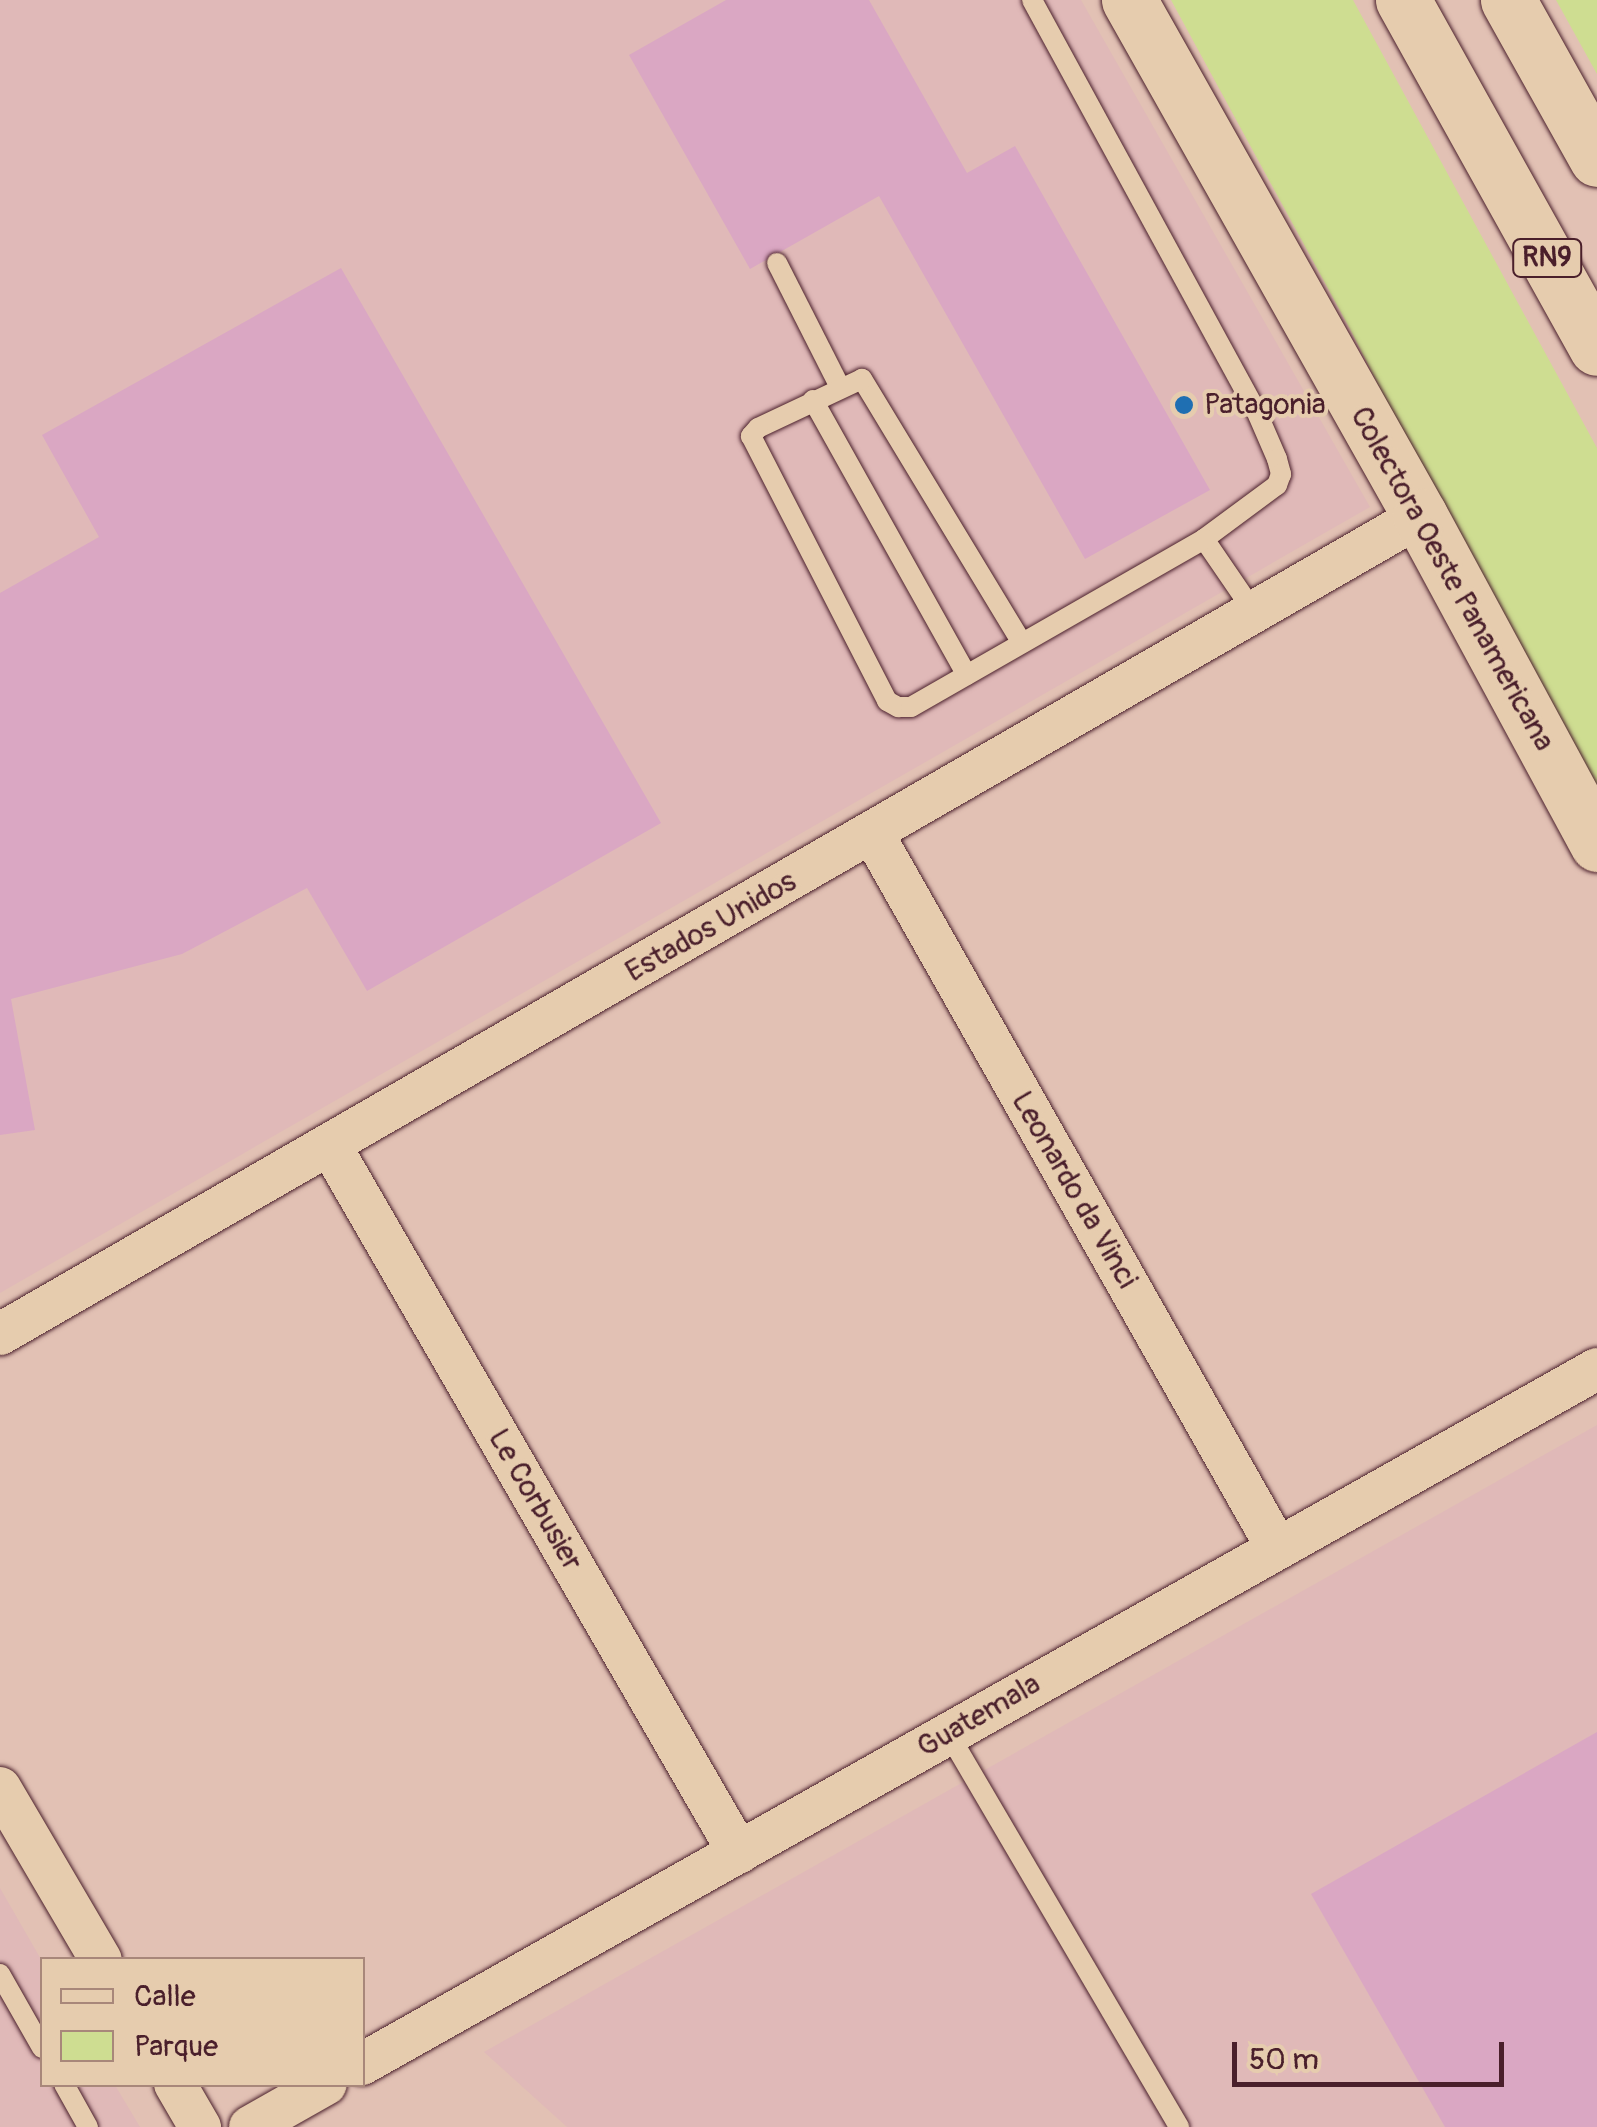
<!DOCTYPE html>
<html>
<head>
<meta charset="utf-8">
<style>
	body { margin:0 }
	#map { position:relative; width:1597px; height:2127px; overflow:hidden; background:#e2c1b4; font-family:Pangolin,sans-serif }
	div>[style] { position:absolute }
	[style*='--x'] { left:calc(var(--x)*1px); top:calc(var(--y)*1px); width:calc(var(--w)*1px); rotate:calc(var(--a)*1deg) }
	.built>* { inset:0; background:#e0b9b8 }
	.green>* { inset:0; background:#cedd91 }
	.building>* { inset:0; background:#daa7c3 }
	.roads { filter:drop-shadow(0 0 2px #4a1f2b) drop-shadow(0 0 2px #4a1f2b) }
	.lane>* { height:20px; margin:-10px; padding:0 10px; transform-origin:10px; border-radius:10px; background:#e6ccae }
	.street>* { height:42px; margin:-21px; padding:0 21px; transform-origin:21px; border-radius:21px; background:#e6ccae }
	.secondary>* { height:55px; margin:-27.5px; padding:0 27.5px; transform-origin:27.5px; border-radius:27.5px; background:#e6ccae }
	.highway>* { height:55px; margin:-27.5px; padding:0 27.5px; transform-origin:27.5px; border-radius:27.5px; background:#e6ccae }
	.dots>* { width:28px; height:28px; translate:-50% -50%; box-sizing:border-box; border:5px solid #e6ccae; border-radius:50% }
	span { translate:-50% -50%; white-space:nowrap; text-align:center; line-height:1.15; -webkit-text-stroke:8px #e6ccae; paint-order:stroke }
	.shield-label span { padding:2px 8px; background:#e6ccae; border:2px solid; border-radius:8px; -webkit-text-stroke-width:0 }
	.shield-label { font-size:28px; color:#4a1f2b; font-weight:700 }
	.poi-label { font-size:30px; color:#4a1f2b }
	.left { translate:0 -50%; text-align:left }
	.street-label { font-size:30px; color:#4a1f2b }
	.legend { position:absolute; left:40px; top:1957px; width:325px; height:130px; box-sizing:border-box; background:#e6ccae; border:2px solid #a8877a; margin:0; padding:12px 18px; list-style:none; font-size:30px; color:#4a1f2b }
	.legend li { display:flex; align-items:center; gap:20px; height:50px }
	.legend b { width:50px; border:2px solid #a8877a }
	.scale { position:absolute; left:1232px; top:2042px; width:272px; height:45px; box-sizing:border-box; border:5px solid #4a1f2b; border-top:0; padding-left:12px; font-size:30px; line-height:35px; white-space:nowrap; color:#4a1f2b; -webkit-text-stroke:8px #e6ccae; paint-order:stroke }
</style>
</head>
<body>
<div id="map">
	<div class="built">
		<div style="clip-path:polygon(0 0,1081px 0,1370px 507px,0 1293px)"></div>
		<div style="clip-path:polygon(1597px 1425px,1597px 2127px,567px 2127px,484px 2052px)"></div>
		<div style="clip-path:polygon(0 1888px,42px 1961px,42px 2084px,115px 2085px,140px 2127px,0 2127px)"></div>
	</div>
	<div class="green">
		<div style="clip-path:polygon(1171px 0,1353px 0,1597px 448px,1597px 806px,1512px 649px,1350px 329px)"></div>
		<div style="clip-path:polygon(1556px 0,1597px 0,1597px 74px)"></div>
	</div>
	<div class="building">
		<div style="clip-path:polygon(726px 0,869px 0,967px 173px,1015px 146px,1210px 490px,1085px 559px,879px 196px,750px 269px,629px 55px)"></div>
		<div style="clip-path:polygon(341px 268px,661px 823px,367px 991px,307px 888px,182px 954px,11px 999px,35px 1130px,0 1135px,0 593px,99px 537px,42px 435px)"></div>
		<div style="clip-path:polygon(1597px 1732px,1597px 2127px,1445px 2127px,1311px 1894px)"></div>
	</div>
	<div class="roads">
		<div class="lane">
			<div style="--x:1032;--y:0;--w:473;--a:61.4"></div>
			<div style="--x:1258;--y:415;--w:48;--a:66.6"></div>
			<div style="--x:1277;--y:459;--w:16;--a:75"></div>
			<div style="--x:1281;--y:474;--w:12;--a:110"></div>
			<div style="--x:1277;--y:485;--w:91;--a:143.5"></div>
			<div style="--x:1204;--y:539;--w:88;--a:55.6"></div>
			<div style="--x:777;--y:263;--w:139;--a:63.1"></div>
			<div style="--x:813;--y:400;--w:315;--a:60.8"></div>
			<div style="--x:1022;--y:643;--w:309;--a:-121.2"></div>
			<div style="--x:862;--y:379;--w:115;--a:154.8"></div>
			<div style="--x:758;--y:428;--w:11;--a:131"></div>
			<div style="--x:751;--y:436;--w:298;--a:62.8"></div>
			<div style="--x:887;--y:701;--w:13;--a:29"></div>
			<div style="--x:898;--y:707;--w:13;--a:0"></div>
			<div style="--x:911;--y:707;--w:338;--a:-29.8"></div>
			<div style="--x:948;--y:1733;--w:457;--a:59.6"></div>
			<div style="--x:0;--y:1974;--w:85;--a:60.4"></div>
			<div style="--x:64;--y:2084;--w:49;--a:60.8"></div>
		</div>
		<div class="street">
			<div style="--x:873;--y:834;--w:818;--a:60.49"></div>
			<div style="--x:331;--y:1147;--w:815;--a:59.98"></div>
			<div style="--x:0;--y:1334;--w:1639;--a:-29.94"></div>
			<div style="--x:0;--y:1788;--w:199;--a:59.6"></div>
			<div style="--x:362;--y:2064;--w:1417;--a:-29.37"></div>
			<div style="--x:175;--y:2084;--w:50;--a:59.8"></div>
			<div style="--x:250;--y:2127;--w:87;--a:-29.5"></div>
		</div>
		<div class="secondary">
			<div style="--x:1129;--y:0;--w:592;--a:60.58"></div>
			<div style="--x:1420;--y:516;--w:373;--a:61.6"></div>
		</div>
		<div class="highway">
			<div style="--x:1403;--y:0;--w:398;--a:60.9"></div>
			<div style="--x:1508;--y:0;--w:182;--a:60.8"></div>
		</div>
	</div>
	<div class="dots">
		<div style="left:1184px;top:405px;background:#1f6fb2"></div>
	</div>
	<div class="shield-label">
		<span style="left:1547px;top:258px">RN9</span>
	</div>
	<div class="poi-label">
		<span class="left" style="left:1204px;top:405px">Patagonia</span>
	</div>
	<div class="street-label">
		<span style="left:1452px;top:579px;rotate:61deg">Colectora Oeste Panamericana</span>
		<span style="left:711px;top:927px;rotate:-30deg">Estados Unidos</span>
		<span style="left:1074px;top:1190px;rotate:60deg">Leonardo da Vinci</span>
		<span style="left:535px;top:1500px;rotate:60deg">Le Corbusier</span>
		<span style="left:979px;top:1716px;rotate:-30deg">Guatemala</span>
	</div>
	<ul class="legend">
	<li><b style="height:12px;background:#e6ccae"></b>Calle</li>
	<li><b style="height:28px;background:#cedd91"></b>Parque</li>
	</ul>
	<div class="scale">50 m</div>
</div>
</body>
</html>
